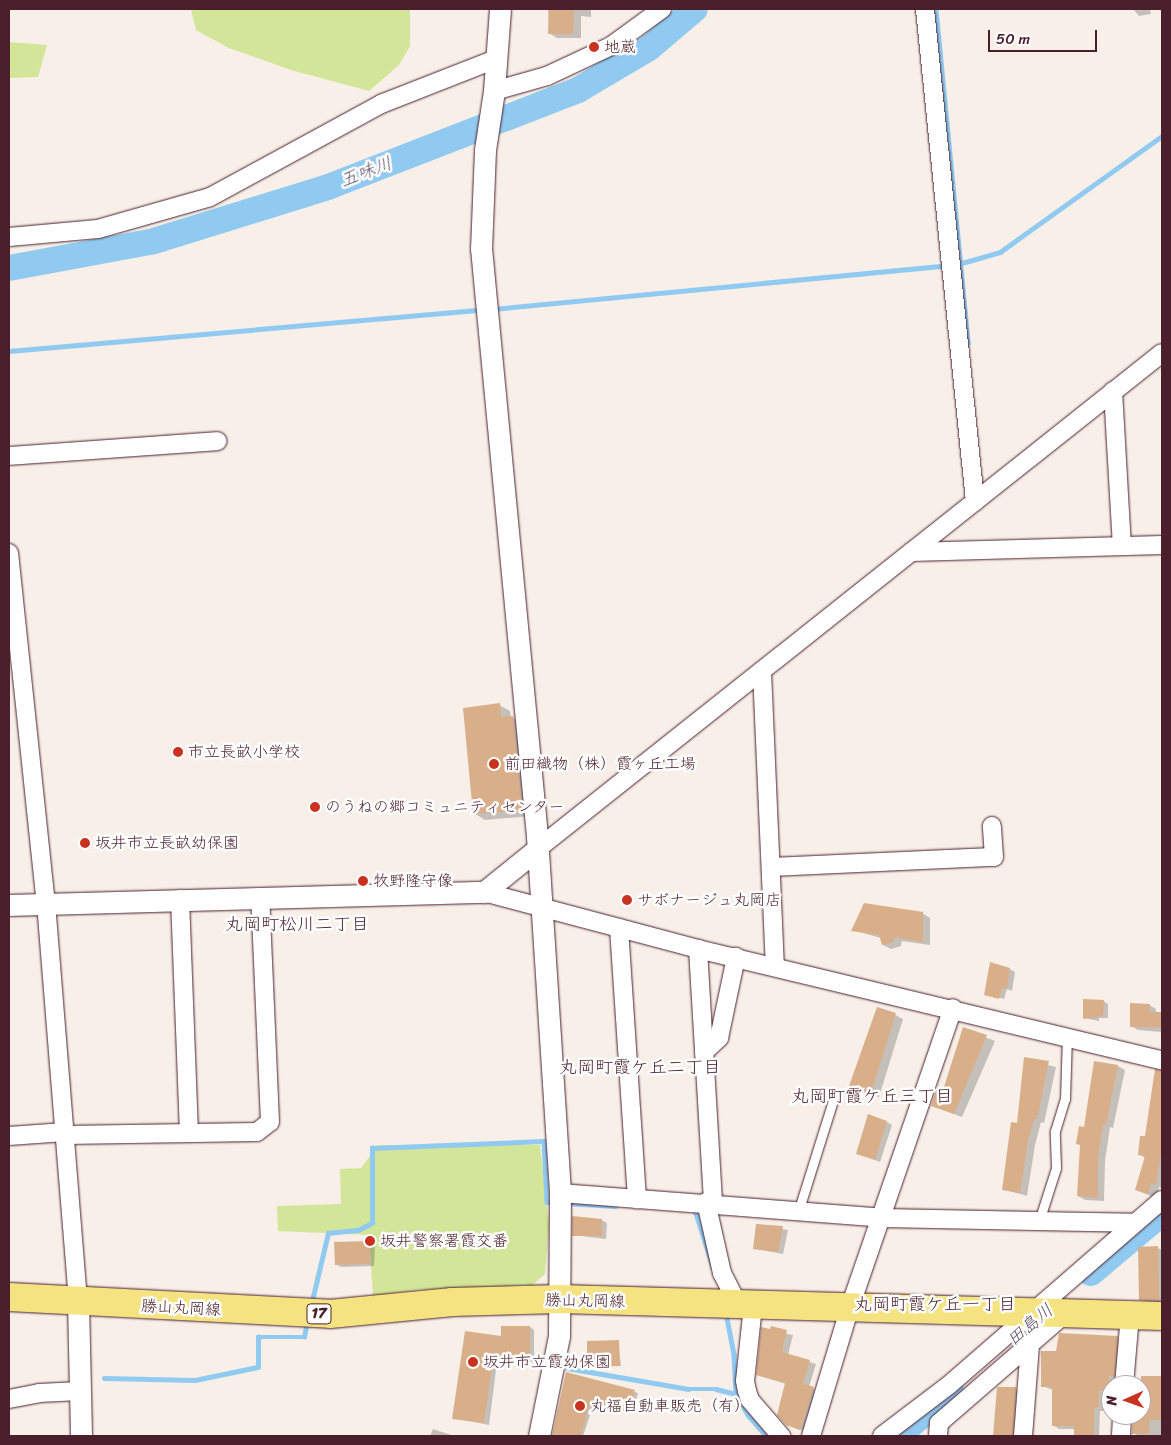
<!DOCTYPE html>
<html>
<head>
<meta charset="utf-8">
<style>
	body { margin:0 }
	#map { position:relative; width:1171px; height:1445px; overflow:hidden; background:#f7efe8; font-family:Sriracha,"Klee One",sans-serif }
	div>[style] { position:absolute }
	[style*='--x'] { left:calc(var(--x)*1px); top:calc(var(--y)*1px); width:calc(var(--w)*1px); rotate:calc(var(--a)*1deg) }
	.green>* { inset:0; background:#d2e599 }
	.shadow>* { inset:0; background:#0003 }
	.stream>* { height:4.5px; margin:-2.25px; padding:0 2.25px; transform-origin:2.25px; border-radius:2.25px; background:#90caf0 }
	.river>* { height:26px; margin:-13px; padding:0 13px; transform-origin:13px; border-radius:13px; background:#90caf0 }
	.building>* { inset:0; background:#d9af8a }
	.roads { filter:drop-shadow(0 0 1px #4a1f2b) drop-shadow(0 0 1px #4a1f2b) }
	.service>* { height:9px; margin:-4.5px; padding:0 4.5px; transform-origin:4.5px; border-radius:4.5px; background:#fff }
	.minor>* { height:18px; margin:-9px; padding:0 9px; transform-origin:9px; border-radius:9px; background:#fff }
	.tertiary>* { height:21px; margin:-10.5px; padding:0 10.5px; transform-origin:10.5px; border-radius:10.5px; background:#fff }
	.primary>* { height:28px; margin:-14px; padding:0 14px; transform-origin:14px; border-radius:14px; background:#f5e382 }
	.dots>* { width:14px; height:14px; translate:-50% -50%; box-sizing:border-box; border:2px solid #fff; border-radius:50% }
	span { translate:-50% -50%; white-space:nowrap; text-align:center; line-height:1.15; -webkit-text-stroke:5px #fff; paint-order:stroke }
	.shield-label span { padding:1px 4px; background:#fff; border:1px solid; border-radius:4px; -webkit-text-stroke-width:0 }
	.shield-label { font-size:15px; color:#4a1f2b; font-weight:700 }
	.poi-label { font-size:16px; color:#4a1f2b }
	.left { translate:0 -50%; text-align:left }
	.street-label { font-size:16px; color:#4a1f2b }
	.water-label { font-size:18px; color:#5f5266; font-style:italic }
	.neighbourhood-label { font-size:18px; color:#4a1f2b }
	.frame { position:absolute; inset:0; border:10px solid #4a1f2b; pointer-events:none }
	.north { position:absolute; left:1101px; top:1375px; width:50px; height:50px; box-sizing:border-box; background:#fff; border:1px solid #b7a5aa; border-radius:50%; rotate:268deg; font-size:14px; font-weight:700; line-height:20px; text-align:center; color:#4a1f2b }
	.north::after { content:''; display:block; margin:auto; width:18px; height:22px; background:#c8321e; clip-path:polygon(50% 0,100% 100%,50% 72%,0 100%) }
	.scale { position:absolute; left:988px; top:30px; width:109px; height:22px; box-sizing:border-box; border:2px solid #4a1f2b; border-top:0; padding-left:6px; font-size:15px; line-height:18px; white-space:nowrap; color:#4a1f2b; -webkit-text-stroke:4px #fff; paint-order:stroke }
</style>
</head>
<body>
<div id="map">
	<div class="green">
		<div style="clip-path:polygon(191px 9px,410px 9px,410px 46px,399px 65px,369px 91px,291px 70px,229px 48px,196px 30px)"></div>
		<div style="clip-path:polygon(9px 42px,47px 45px,38px 77px,9px 78px)"></div>
		<div style="clip-path:polygon(378px 1145px,540px 1145px,549px 1225px,545px 1274px,532px 1285px,417px 1290px,373px 1296px,369px 1235px,278px 1231px,277px 1206px,341px 1204px,340px 1169px,361px 1168px)"></div>
	</div>
	<div class="shadow">
		<div style="clip-path:polygon(548px 9px,591px 9px,591px 17px,581px 16px,581px 38px,557px 38px,549px 33px)"></div>
		<div style="clip-path:polygon(1118px 9px,1150px 9px,1151px 14px,1139px 16px,1133px 9px)"></div>
		<div style="clip-path:polygon(499px 705px,510px 711px,511px 717px,524px 723px,532px 816px,485px 820px,474px 813px)"></div>
		<div style="clip-path:polygon(922px 913px,930px 918px,930px 945px,902px 941px,901px 946px,891px 949px,883px 945px,881px 938px,852px 930px)"></div>
		<div style="clip-path:polygon(1010px 969px,1015px 972px,1012px 991px,1007px 989px,1004px 999px,989px 995px)"></div>
		<div style="clip-path:polygon(1103px 1001px,1108px 1004px,1108px 1018px,1099px 1018px,1099px 1021px,1084px 1018px)"></div>
		<div style="clip-path:polygon(1149px 1005px,1156px 1009px,1156px 1013px,1162px 1014px,1162px 1032px,1138px 1030px,1131px 1026px)"></div>
		<div style="clip-path:polygon(895px 1015px,903px 1019px,879px 1097px,858px 1090px,850px 1085px)"></div>
		<div style="clip-path:polygon(964px 1029px,995px 1041px,962px 1117px,932px 1106px,944px 1092px)"></div>
		<div style="clip-path:polygon(1025px 1059px,1056px 1067px,1044px 1123px,1041px 1122px,1035px 1145px,1027px 1196px,1003px 1189px,1018px 1124px)"></div>
		<div style="clip-path:polygon(1118px 1066px,1125px 1070px,1113px 1128px,1110px 1127px,1105px 1161px,1104px 1201px,1085px 1200px,1078px 1196px,1085px 1128px)"></div>
		<div style="clip-path:polygon(1156px 1073px,1162px 1074px,1162px 1188px,1159px 1187px,1156px 1198px,1136px 1190px,1145px 1158px,1139px 1154px,1146px 1138px)"></div>
		<div style="clip-path:polygon(887px 1122px,892px 1125px,880px 1162px,857px 1153px)"></div>
		<div style="clip-path:polygon(601px 1220px,607px 1223px,606px 1239px,573px 1235px)"></div>
		<div style="clip-path:polygon(757px 1225px,788px 1230px,783px 1254px,755px 1249px)"></div>
		<div style="clip-path:polygon(370px 1242px,375px 1245px,374px 1266px,341px 1267px,336px 1264px)"></div>
		<div style="clip-path:polygon(1158px 1248px,1162px 1250px,1162px 1304px,1149px 1304px,1141px 1299px)"></div>
		<div style="clip-path:polygon(530px 1327px,534px 1330px,534px 1362px,497px 1362px,489px 1425px,454px 1418px,502px 1337px)"></div>
		<div style="clip-path:polygon(763px 1329px,793px 1335px,788px 1355px,816px 1364px,809px 1387px,820px 1392px,807px 1432px,787px 1424px,786px 1384px,758px 1375px)"></div>
		<div style="clip-path:polygon(1117px 1337px,1124px 1341px,1121px 1379px,1115px 1379px,1115px 1385px,1111px 1385px,1111px 1393px,1105px 1393px,1105px 1411px,1100px 1411px,1099px 1436px,1076px 1436px,1076px 1429px,1059px 1429px,1053px 1425px,1053px 1390px,1042px 1386px,1057px 1353px)"></div>
		<div style="clip-path:polygon(618px 1342px,621px 1366px,589px 1366px)"></div>
		<div style="clip-path:polygon(567px 1373px,638px 1393px,633px 1413px,594px 1403px,583px 1436px,553px 1436px)"></div>
		<div style="clip-path:polygon(1142px 1378px,1162px 1378px,1162px 1436px,1139px 1436px,1133px 1433px,1132px 1415px,1141px 1415px)"></div>
		<div style="clip-path:polygon(998px 1388px,1016px 1389px,1024px 1393px,1022px 1436px,995px 1436px)"></div>
		<div style="clip-path:polygon(433px 1429px,454px 1436px,430px 1436px)"></div>
	</div>
	<div class="stream">
		<div style="--x:936;--y:9;--w:336;--a:84.5"></div>
		<div style="--x:955;--y:265;--w:47;--a:-16.1"></div>
		<div style="--x:1000;--y:252;--w:199;--a:-35.6"></div>
		<div style="--x:493;--y:309;--w:457;--a:-5.5"></div>
		<div style="--x:9;--y:351;--w:475;--a:-5"></div>
		<div style="--x:565;--y:1203;--w:50;--a:3.4"></div>
		<div style="--x:695;--y:1210;--w:60;--a:72.5"></div>
		<div style="--x:311;--y:1305;--w:74;--a:-76.7"></div>
		<div style="--x:328;--y:1233;--w:30;--a:-6"></div>
		<div style="--x:358;--y:1230;--w:16;--a:-27"></div>
		<div style="--x:372;--y:1223;--w:75;--a:-90"></div>
		<div style="--x:372;--y:1148;--w:172;--a:-2.3"></div>
		<div style="--x:544;--y:1141;--w:61;--a:87.2"></div>
		<div style="--x:547;--y:1202;--w:8;--a:7"></div>
		<div style="--x:726;--y:1313;--w:42;--a:79"></div>
		<div style="--x:734;--y:1354;--w:40;--a:87.1"></div>
		<div style="--x:736;--y:1394;--w:24;--a:60"></div>
		<div style="--x:748;--y:1415;--w:28;--a:49"></div>
		<div style="--x:567;--y:1368;--w:123;--a:9.8"></div>
		<div style="--x:688;--y:1389;--w:28;--a:0"></div>
		<div style="--x:716;--y:1389;--w:21;--a:14"></div>
		<div style="--x:104;--y:1378;--w:91;--a:1.3"></div>
		<div style="--x:195;--y:1380;--w:64;--a:-11.7"></div>
		<div style="--x:258;--y:1367;--w:30;--a:-90"></div>
		<div style="--x:258;--y:1337;--w:46;--a:0"></div>
		<div style="--x:304;--y:1337;--w:15;--a:-79"></div>
	</div>
	<div class="river">
		<div style="--x:9;--y:268;--w:147;--a:-10.5"></div>
		<div style="--x:154;--y:241;--w:182;--a:-17.2"></div>
		<div style="--x:328;--y:187;--w:268;--a:-21.2"></div>
		<div style="--x:578;--y:90;--w:82;--a:-30.6"></div>
		<div style="--x:649;--y:48;--w:60;--a:-40.3"></div>
		<div style="--x:1091;--y:1273;--w:93;--a:-40.2"></div>
		<div style="--x:897;--y:1436;--w:70;--a:-39.2"></div>
	</div>
	<div class="building">
		<div style="clip-path:polygon(549px 9px,574px 9px,573px 34px,548px 34px)"></div>
		<div style="clip-path:polygon(500px 703px,501px 717px,513px 716px,522px 811px,473px 814px,463px 708px)"></div>
		<div style="clip-path:polygon(864px 903px,923px 912px,923px 942px,894px 937px,894px 942px,882px 945px,879px 935px,851px 931px)"></div>
		<div style="clip-path:polygon(990px 962px,1010px 968px,1007px 989px,1002px 988px,999px 999px,984px 995px)"></div>
		<div style="clip-path:polygon(1083px 999px,1104px 1000px,1103px 1016px,1083px 1019px)"></div>
		<div style="clip-path:polygon(1130px 1003px,1150px 1004px,1149px 1012px,1162px 1012px,1162px 1027px,1130px 1027px)"></div>
		<div style="clip-path:polygon(877px 1007px,896px 1013px,871px 1093px,849px 1086px)"></div>
		<div style="clip-path:polygon(963px 1027px,987px 1035px,954px 1114px,931px 1106px,937px 1088px,943px 1090px)"></div>
		<div style="clip-path:polygon(1024px 1057px,1049px 1061px,1037px 1119px,1034px 1119px,1028px 1141px,1020px 1193px,1002px 1190px,1011px 1122px,1017px 1123px)"></div>
		<div style="clip-path:polygon(1094px 1061px,1118px 1065px,1106px 1125px,1103px 1124px,1098px 1157px,1098px 1198px,1077px 1196px,1080px 1145px,1076px 1144px,1079px 1126px,1084px 1127px)"></div>
		<div style="clip-path:polygon(1155px 1069px,1162px 1070px,1162px 1147px,1156px 1185px,1151px 1183px,1148px 1194px,1135px 1190px,1145px 1156px,1138px 1155px,1140px 1136px,1145px 1136px)"></div>
		<div style="clip-path:polygon(868px 1114px,887px 1121px,875px 1160px,856px 1154px)"></div>
		<div style="clip-path:polygon(572px 1216px,602px 1219px,602px 1236px,572px 1236px)"></div>
		<div style="clip-path:polygon(756px 1224px,783px 1226px,778px 1252px,753px 1249px)"></div>
		<div style="clip-path:polygon(370px 1241px,370px 1264px,335px 1265px,334px 1242px)"></div>
		<div style="clip-path:polygon(1158px 1246px,1159px 1300px,1139px 1300px,1138px 1247px)"></div>
		<div style="clip-path:polygon(501px 1326px,530px 1326px,530px 1360px,493px 1360px,484px 1423px,452px 1419px,465px 1331px,501px 1336px)"></div>
		<div style="clip-path:polygon(771px 1326px,787px 1330px,782px 1352px,810px 1360px,803px 1384px,814px 1387px,800px 1430px,786px 1425px,777px 1415px,785px 1383px,756px 1375px,761px 1327px,770px 1329px)"></div>
		<div style="clip-path:polygon(1059px 1333px,1118px 1336px,1114px 1376px,1109px 1376px,1109px 1390px,1099px 1390px,1099px 1407px,1094px 1408px,1094px 1436px,1074px 1436px,1074px 1426px,1052px 1426px,1052px 1387px,1041px 1387px,1041px 1351px,1056px 1351px)"></div>
		<div style="clip-path:polygon(619px 1340px,620px 1366px,587px 1367px,587px 1341px)"></div>
		<div style="clip-path:polygon(566px 1372px,635px 1390px,629px 1412px,590px 1401px,581px 1436px,552px 1436px)"></div>
		<div style="clip-path:polygon(1141px 1376px,1162px 1376px,1162px 1420px,1149px 1420px,1149px 1434px,1132px 1434px,1133px 1415px,1141px 1415px)"></div>
		<div style="clip-path:polygon(997px 1387px,1016px 1387px,1013px 1436px,993px 1436px)"></div>
	</div>
	<div class="roads">
		<div class="service">
			<div style="--x:798;--y:1212;--w:117;--a:-72.6"></div>
			<div style="--x:1039;--y:1221;--w:56;--a:-72.2"></div>
			<div style="--x:1056;--y:1168;--w:37;--a:-92"></div>
			<div style="--x:1055;--y:1131;--w:34;--a:-73"></div>
			<div style="--x:1065;--y:1099;--w:62;--a:-88.2"></div>
		</div>
		<div class="minor">
			<div style="--x:925;--y:9;--w:495;--a:84.2"></div>
			<div style="--x:494;--y:91;--w:55;--a:-15.8"></div>
			<div style="--x:547;--y:76;--w:71;--a:-25.1"></div>
			<div style="--x:611;--y:46;--w:63;--a:-36"></div>
			<div style="--x:9;--y:237;--w:89;--a:-5.1"></div>
			<div style="--x:98;--y:229;--w:116;--a:-15.9"></div>
			<div style="--x:210;--y:197;--w:195;--a:-28.5"></div>
			<div style="--x:381;--y:104;--w:123;--a:-21.4"></div>
			<div style="--x:1113;--y:391;--w:155;--a:86.7"></div>
			<div style="--x:9;--y:456;--w:209;--a:-4.1"></div>
			<div style="--x:911;--y:552;--w:251;--a:-1.6"></div>
			<div style="--x:9;--y:553;--w:352;--a:84"></div>
			<div style="--x:46;--y:903;--w:400;--a:85.4"></div>
			<div style="--x:762;--y:671;--w:295;--a:87.5"></div>
			<div style="--x:536;--y:850;--w:799;--a:-38.45"></div>
			<div style="--x:771;--y:867;--w:223;--a:-2.6"></div>
			<div style="--x:994;--y:857;--w:31;--a:-94"></div>
			<div style="--x:484;--y:892;--w:221;--a:14.9"></div>
			<div style="--x:698;--y:949;--w:477;--a:13.5"></div>
			<div style="--x:180;--y:899;--w:234;--a:87.8"></div>
			<div style="--x:619;--y:928;--w:272;--a:86.2"></div>
			<div style="--x:698;--y:949;--w:254;--a:86.6"></div>
			<div style="--x:704;--y:1052;--w:21;--a:-43"></div>
			<div style="--x:719;--y:1038;--w:83;--a:-78.1"></div>
			<div style="--x:65;--y:1135;--w:192;--a:-0.9"></div>
			<div style="--x:257;--y:1132;--w:16;--a:-38"></div>
			<div style="--x:270;--y:1122;--w:225;--a:-92.5"></div>
			<div style="--x:9;--y:1136;--w:56;--a:-4.1"></div>
			<div style="--x:560;--y:1193;--w:323;--a:4.4"></div>
			<div style="--x:882;--y:1218;--w:252;--a:1.1"></div>
			<div style="--x:706;--y:1202;--w:73;--a:77.3"></div>
			<div style="--x:722;--y:1273;--w:37;--a:63"></div>
			<div style="--x:753;--y:1306;--w:75;--a:96.1"></div>
			<div style="--x:745;--y:1381;--w:10;--a:79"></div>
			<div style="--x:747;--y:1391;--w:9;--a:72"></div>
			<div style="--x:750;--y:1400;--w:48;--a:49.3"></div>
			<div style="--x:1124;--y:1385;--w:70;--a:-85.1"></div>
			<div style="--x:9;--y:1399;--w:31;--a:-11"></div>
			<div style="--x:39;--y:1393;--w:41;--a:-2.8"></div>
			<div style="--x:811;--y:1436;--w:135;--a:-73.2"></div>
			<div style="--x:850;--y:1307;--w:316;--a:-71"></div>
			<div style="--x:882;--y:1436;--w:84;--a:-37.3"></div>
			<div style="--x:949;--y:1385;--w:282;--a:-41"></div>
			<div style="--x:938;--y:1436;--w:13;--a:-86"></div>
			<div style="--x:939;--y:1423;--w:168;--a:-40.9"></div>
			<div style="--x:1023;--y:1436;--w:91;--a:-85.6"></div>
			<div style="--x:1121;--y:1436;--w:21;--a:-87"></div>
		</div>
		<div class="tertiary">
			<div style="--x:500;--y:9;--w:82;--a:94.2"></div>
			<div style="--x:494;--y:91;--w:60;--a:98.7"></div>
			<div style="--x:485;--y:150;--w:98;--a:92.3"></div>
			<div style="--x:481;--y:248;--w:591;--a:84.56"></div>
			<div style="--x:537;--y:836;--w:358;--a:86.3"></div>
			<div style="--x:560;--y:1193;--w:143;--a:90.4"></div>
			<div style="--x:559;--y:1336;--w:102;--a:101.3"></div>
			<div style="--x:9;--y:905;--w:475;--a:-1.6"></div>
			<div style="--x:484;--y:892;--w:67;--a:-38.9"></div>
			<div style="--x:78;--y:1302;--w:134;--a:88.7"></div>
		</div>
		<div class="primary">
			<div style="--x:9;--y:1297;--w:321;--a:3"></div>
			<div style="--x:330;--y:1314;--w:123;--a:-5.6"></div>
			<div style="--x:452;--y:1302;--w:108;--a:-1.6"></div>
			<div style="--x:560;--y:1299;--w:602;--a:1.62"></div>
		</div>
	</div>
	<div class="dots">
		<div style="left:594px;top:47px;background:#c8321e"></div>
		<div style="left:178px;top:752px;background:#c8321e"></div>
		<div style="left:494px;top:764px;background:#c8321e"></div>
		<div style="left:315px;top:807px;background:#c8321e"></div>
		<div style="left:85px;top:843px;background:#c8321e"></div>
		<div style="left:363px;top:881px;background:#c8321e"></div>
		<div style="left:627px;top:900px;background:#c8321e"></div>
		<div style="left:370px;top:1241px;background:#c8321e"></div>
		<div style="left:473px;top:1362px;background:#c8321e"></div>
		<div style="left:580px;top:1406px;background:#c8321e"></div>
	</div>
	<div class="shield-label">
		<span style="left:319px;top:1314px">17</span>
	</div>
	<div class="poi-label">
		<span class="left" style="left:604px;top:47px">地蔵</span>
		<span class="left" style="left:188px;top:752px">市立長畝小学校</span>
		<span class="left" style="left:504px;top:764px">前田織物（株）霞ヶ丘工場</span>
		<span class="left" style="left:325px;top:807px">のうねの郷コミュニティセンター</span>
		<span class="left" style="left:95px;top:843px">坂井市立長畝幼保園</span>
		<span class="left" style="left:373px;top:881px">牧野隆守像</span>
		<span class="left" style="left:637px;top:900px">サボナージュ丸岡店</span>
		<span class="left" style="left:380px;top:1241px">坂井警察署霞交番</span>
		<span class="left" style="left:483px;top:1362px">坂井市立霞幼保園</span>
		<span class="left" style="left:590px;top:1406px">丸福自動車販売（有）</span>
	</div>
	<div class="street-label">
		<span style="left:585px;top:1301px;rotate:1deg">勝山丸岡線</span>
		<span style="left:181px;top:1308px;rotate:3deg">勝山丸岡線</span>
	</div>
	<div class="water-label">
		<span style="left:366px;top:172px;rotate:-21deg">五味川</span>
		<span style="left:1030px;top:1325px;rotate:-40deg">田島川</span>
	</div>
	<div class="neighbourhood-label">
		<span style="left:297px;top:924px">丸岡町松川二丁目</span>
		<span style="left:640px;top:1067px">丸岡町霞ケ丘二丁目</span>
		<span style="left:872px;top:1096px">丸岡町霞ケ丘三丁目</span>
		<span style="left:935px;top:1304px">丸岡町霞ケ丘一丁目</span>
	</div>
	<div class="frame"></div>
	<div class="north">N</div>
	<div class="scale">50 m</div>
</div>
</body>
</html>
